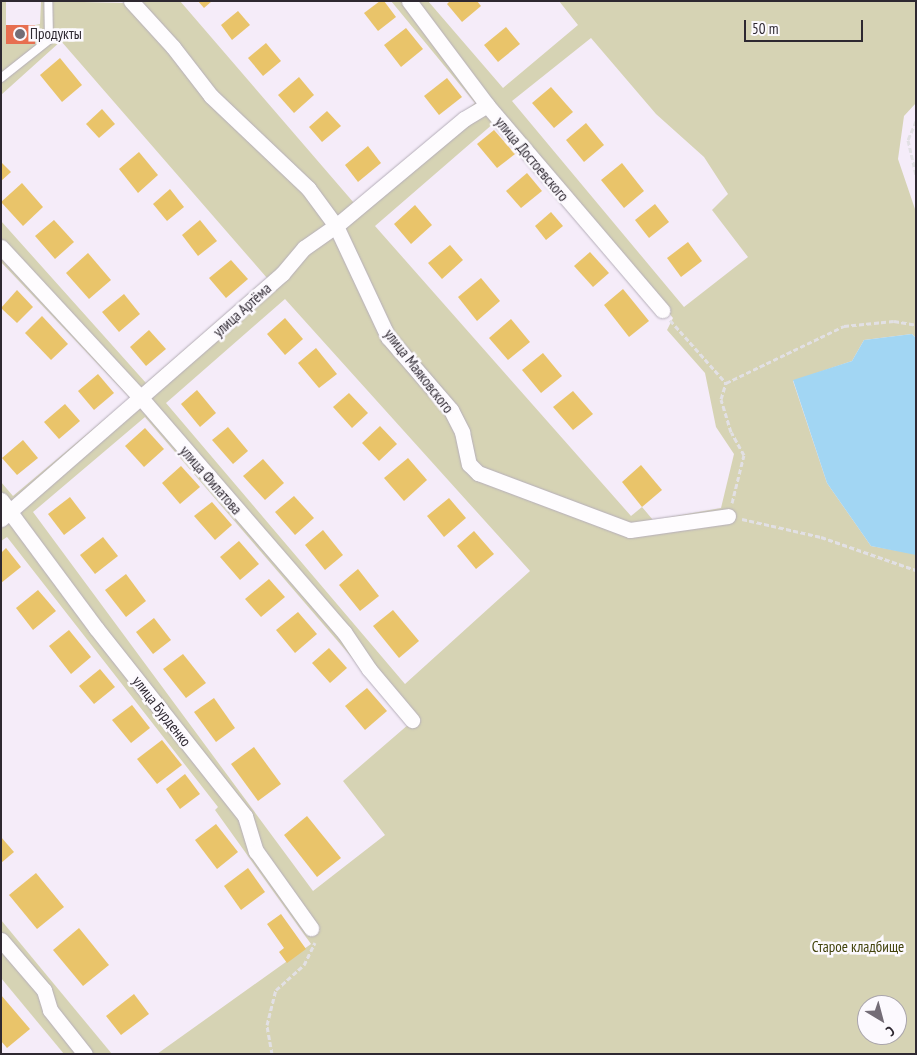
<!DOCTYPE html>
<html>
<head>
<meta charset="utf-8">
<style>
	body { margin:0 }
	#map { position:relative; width:917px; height:1055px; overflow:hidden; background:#f5ecf9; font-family:"PT Sans Narrow",sans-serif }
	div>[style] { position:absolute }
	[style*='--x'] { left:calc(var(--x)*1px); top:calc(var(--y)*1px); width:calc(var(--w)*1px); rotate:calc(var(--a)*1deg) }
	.green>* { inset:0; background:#d6d3b4 }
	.water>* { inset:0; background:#a2d6f3 }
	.homes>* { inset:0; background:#e9c46a }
	.shops>* { inset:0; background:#e76f51 }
	.path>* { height:3px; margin-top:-1.5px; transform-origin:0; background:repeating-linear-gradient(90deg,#e2e0e4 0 5px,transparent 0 7.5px) }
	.roads { filter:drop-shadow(0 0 1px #b5aeb9) drop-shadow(0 0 1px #b5aeb9) }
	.service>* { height:8px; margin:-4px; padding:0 4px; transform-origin:4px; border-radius:4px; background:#fefcfe }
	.minor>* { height:15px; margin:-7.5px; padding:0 7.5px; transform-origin:7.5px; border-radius:7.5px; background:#fefcfe }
	.dots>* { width:14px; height:14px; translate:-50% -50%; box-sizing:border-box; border:2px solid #fcf9fe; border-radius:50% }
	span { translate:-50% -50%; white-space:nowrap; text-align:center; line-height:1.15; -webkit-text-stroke:5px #fcf9fe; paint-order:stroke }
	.poi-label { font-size:15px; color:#2e2831 }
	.left { translate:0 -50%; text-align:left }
	.street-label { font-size:15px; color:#2e2831 }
	.park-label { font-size:15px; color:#42430c }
	.frame { position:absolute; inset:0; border:2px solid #2e2831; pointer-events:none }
	.north { position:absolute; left:857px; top:995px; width:50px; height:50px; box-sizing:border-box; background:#fcf9fe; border:1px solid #aaa5ac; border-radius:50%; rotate:143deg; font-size:14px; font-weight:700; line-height:20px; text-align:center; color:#2e2831 }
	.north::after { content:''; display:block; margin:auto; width:18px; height:22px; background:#746d77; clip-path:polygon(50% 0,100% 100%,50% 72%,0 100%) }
	.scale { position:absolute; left:744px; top:20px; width:119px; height:22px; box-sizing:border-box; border:2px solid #2e2831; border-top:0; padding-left:6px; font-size:15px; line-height:18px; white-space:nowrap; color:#2e2831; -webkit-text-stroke:4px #fcf9fe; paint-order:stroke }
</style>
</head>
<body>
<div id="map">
	<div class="green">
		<div style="clip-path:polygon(1px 1px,6px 1px,6px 44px,35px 44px,35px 25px,40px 24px,41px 1px,126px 3px,305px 190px,330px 226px,144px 392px,1px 241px,1px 221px,146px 383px,267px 278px,61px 41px,1px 95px)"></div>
		<div style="clip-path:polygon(138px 1px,180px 1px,354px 203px,475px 103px,391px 1px,404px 1px,480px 104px,337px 220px,216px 95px)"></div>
		<div style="clip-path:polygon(evenodd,414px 1px,428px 1px,503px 88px,578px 25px,559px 1px,916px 1px,916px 103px,904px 116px,898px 159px,916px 212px,916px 338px,912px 334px,864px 340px,852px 361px,793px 381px,827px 483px,871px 546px,916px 554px,916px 1054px,157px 1054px,311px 944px,215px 810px,218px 807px,7px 537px,1px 541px,1px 528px,9px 524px,16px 527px,91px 631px,241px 818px,251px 853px,313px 935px,313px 924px,261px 850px,250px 815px,41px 547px,22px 521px,21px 510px,139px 408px,144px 408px,341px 634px,367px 671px,412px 722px,415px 718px,373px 668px,347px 629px,150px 403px,149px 397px,284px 277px,307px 250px,334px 233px,383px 339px,448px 413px,457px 433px,465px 466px,477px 477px,630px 536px,729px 521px,723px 511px,631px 525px,481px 468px,474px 461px,468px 431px,457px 407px,393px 333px,344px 228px,467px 123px,487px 112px,494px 123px,375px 226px,631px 516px,642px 507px,653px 520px,721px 508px,734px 454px,716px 427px,705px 373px,667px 330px,673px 318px,489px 102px,414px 1px,591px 38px,656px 114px,704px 157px,728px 194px,712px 210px,748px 257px,684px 307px,512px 101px,591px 38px,414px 1px,285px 299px,530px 571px,405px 684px,166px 403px,285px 299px,414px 1px,145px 417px,409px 724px,343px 781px,385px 835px,313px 891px,33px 512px,145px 417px,414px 1px,867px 1005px,897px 1005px,897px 1035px,867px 1035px,867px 1005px)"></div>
		<div style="clip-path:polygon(1px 252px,133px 396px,11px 505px,1px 493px,1px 482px,13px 496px,130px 398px,1px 262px)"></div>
		<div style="clip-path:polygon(1px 920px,112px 1054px,92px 1054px,1px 933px)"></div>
		<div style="clip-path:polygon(1px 946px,39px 992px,78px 1054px,64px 1054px,1px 978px)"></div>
	</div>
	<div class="water">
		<div style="clip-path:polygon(912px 334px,916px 338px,916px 555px,871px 546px,827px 483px,793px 380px,852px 361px,864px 340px)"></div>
	</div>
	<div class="homes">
		<div style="clip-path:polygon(198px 1px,212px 1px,204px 8px)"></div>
		<div style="clip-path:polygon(380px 1px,384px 1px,396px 17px,378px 31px,364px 13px)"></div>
		<div style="clip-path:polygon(450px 1px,477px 1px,481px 6px,462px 22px,447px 4px)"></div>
		<div style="clip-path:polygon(238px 11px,250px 25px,232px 40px,221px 25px)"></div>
		<div style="clip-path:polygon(506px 27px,520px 44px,498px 62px,484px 45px)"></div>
		<div style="clip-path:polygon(406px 28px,423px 49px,401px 67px,384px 45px)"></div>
		<div style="clip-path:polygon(266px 43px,281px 61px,263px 76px,248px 58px)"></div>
		<div style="clip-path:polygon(60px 58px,82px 85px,62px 102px,40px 75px)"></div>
		<div style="clip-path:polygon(299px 77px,314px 95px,294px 113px,278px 95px)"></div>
		<div style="clip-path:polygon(447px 78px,462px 97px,439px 115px,424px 96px)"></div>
		<div style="clip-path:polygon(551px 87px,573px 112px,554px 128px,532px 103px)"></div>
		<div style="clip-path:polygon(102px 109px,115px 124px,99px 138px,86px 124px)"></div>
		<div style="clip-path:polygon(327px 111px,341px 126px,322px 142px,309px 127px)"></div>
		<div style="clip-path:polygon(586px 123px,604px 145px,584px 162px,566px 140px)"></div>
		<div style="clip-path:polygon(494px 130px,515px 154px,497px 168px,477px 144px)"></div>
		<div style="clip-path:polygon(368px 146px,381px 163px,358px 182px,345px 165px)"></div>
		<div style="clip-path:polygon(139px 152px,158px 175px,138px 193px,119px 169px)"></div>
		<div style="clip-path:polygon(1px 162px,11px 172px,1px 181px)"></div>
		<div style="clip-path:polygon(622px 163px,644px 191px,624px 208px,601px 180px)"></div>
		<div style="clip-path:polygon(527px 173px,542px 191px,521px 208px,506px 191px)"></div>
		<div style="clip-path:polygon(22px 183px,43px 207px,23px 226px,1px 202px)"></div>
		<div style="clip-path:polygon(170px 189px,184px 207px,167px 221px,153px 204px)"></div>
		<div style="clip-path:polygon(655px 204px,669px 222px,649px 238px,635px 220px)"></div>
		<div style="clip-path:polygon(415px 205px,432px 225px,411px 244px,394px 224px)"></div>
		<div style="clip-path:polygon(551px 212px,563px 226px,546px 240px,535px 226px)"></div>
		<div style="clip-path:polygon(54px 220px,74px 242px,55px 259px,35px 236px)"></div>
		<div style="clip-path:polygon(200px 220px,217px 241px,198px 256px,182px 235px)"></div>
		<div style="clip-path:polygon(688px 242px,702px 261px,681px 277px,667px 258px)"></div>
		<div style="clip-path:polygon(450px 245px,463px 260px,442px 279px,428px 263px)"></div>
		<div style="clip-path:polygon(590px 252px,609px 273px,593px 287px,574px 266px)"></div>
		<div style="clip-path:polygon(88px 253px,111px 280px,89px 299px,66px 273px)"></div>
		<div style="clip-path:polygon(231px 260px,248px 279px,226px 298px,209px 278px)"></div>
		<div style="clip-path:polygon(481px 278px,500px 301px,477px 321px,458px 297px)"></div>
		<div style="clip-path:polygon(623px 289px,649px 321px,629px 337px,604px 305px)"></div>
		<div style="clip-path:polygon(17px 290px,33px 307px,17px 323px,1px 308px)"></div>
		<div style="clip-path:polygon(124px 294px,140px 314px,119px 332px,102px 312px)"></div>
		<div style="clip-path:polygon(42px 316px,68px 344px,51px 360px,25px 333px)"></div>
		<div style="clip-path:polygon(285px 318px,303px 339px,285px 355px,267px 334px)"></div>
		<div style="clip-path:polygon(511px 319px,530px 342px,508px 360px,489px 338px)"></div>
		<div style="clip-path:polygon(149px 330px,166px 349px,146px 366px,130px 347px)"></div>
		<div style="clip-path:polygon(316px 348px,337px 374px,319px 388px,298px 363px)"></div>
		<div style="clip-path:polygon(543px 353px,562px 376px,541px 393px,522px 370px)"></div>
		<div style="clip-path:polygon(98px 374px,114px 393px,94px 410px,78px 391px)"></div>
		<div style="clip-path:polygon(197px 390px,216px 413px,200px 427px,181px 404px)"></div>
		<div style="clip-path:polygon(573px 391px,593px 414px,573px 430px,553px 407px)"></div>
		<div style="clip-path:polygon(349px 393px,368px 413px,352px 428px,333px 407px)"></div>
		<div style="clip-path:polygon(65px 404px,80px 421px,59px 439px,44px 422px)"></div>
		<div style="clip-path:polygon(380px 426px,397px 444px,379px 461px,362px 443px)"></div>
		<div style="clip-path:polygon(228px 427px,248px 451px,233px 464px,212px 440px)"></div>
		<div style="clip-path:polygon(145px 428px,164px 449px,144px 467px,125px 446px)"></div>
		<div style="clip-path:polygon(23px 440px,38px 458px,17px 475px,2px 458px)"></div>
		<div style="clip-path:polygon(408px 458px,427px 480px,404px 501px,384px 478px)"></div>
		<div style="clip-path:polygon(263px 459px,284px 483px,265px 500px,243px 476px)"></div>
		<div style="clip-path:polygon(641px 465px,662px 490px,642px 507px,622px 482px)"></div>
		<div style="clip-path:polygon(181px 466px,200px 487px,180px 504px,162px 483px)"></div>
		<div style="clip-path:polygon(294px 496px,314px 518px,295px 535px,275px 512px)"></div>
		<div style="clip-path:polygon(70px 497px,86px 518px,64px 535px,48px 514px)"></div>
		<div style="clip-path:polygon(449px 498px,466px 518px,444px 537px,427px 516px)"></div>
		<div style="clip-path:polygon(212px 502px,232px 525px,215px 540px,194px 516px)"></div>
		<div style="clip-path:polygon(323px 530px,343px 555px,325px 570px,305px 545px)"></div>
		<div style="clip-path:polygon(474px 531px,494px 554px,476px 569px,457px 546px)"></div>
		<div style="clip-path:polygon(103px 537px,118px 556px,95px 574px,80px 555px)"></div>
		<div style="clip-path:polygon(239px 541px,259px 564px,240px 580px,220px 557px)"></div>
		<div style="clip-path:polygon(6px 548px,21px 567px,1px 583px,1px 553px)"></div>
		<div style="clip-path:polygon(358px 569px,379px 596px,360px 611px,339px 585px)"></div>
		<div style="clip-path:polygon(126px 574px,146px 601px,126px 617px,105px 590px)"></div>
		<div style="clip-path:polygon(269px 579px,285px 597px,261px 617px,245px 599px)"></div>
		<div style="clip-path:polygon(38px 590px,56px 611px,33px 630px,16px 608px)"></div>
		<div style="clip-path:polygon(393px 610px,419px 641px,399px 658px,373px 626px)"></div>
		<div style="clip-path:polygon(298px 612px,317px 634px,295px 653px,276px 630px)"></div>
		<div style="clip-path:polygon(154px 618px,171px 640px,153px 654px,136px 632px)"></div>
		<div style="clip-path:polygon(69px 630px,91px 657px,71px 674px,49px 646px)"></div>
		<div style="clip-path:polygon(329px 648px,347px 668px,330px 683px,312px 663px)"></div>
		<div style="clip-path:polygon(183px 654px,206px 683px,186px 698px,163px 669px)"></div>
		<div style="clip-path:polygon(100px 669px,115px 687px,94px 704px,79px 686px)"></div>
		<div style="clip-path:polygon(367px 688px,387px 711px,365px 730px,345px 706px)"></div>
		<div style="clip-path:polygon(214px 698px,235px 728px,216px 742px,194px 712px)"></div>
		<div style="clip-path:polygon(132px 705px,150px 728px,131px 743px,112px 720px)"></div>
		<div style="clip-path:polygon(162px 740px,182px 765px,157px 784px,137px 759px)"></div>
		<div style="clip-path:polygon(254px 747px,281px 784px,258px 801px,231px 764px)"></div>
		<div style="clip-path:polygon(185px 774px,200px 794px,180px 809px,166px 789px)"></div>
		<div style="clip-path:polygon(307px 816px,341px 858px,317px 877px,284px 835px)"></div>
		<div style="clip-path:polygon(216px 824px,238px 852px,217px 869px,195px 840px)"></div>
		<div style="clip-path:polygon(1px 837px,14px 852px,1px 863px)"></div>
		<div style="clip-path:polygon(248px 868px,265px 892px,241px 910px,224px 886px)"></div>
		<div style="clip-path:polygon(36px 873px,64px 907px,37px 929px,9px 895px)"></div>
		<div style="clip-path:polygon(281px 914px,306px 949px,287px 963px,279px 952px,284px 948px,267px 924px)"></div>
		<div style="clip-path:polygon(79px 928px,109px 965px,83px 986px,53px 950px)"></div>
		<div style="clip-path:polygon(134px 994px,149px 1014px,121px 1035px,106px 1016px)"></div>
		<div style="clip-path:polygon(1px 995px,30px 1029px,7px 1048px,1px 1041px)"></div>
	</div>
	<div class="shops">
		<div style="clip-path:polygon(6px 25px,35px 25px,35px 44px,6px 44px)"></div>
	</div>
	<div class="path">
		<div style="--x:916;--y:121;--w:21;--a:113"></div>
		<div style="--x:908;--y:140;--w:37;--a:77"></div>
		<div style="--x:670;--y:320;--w:84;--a:48.4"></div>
		<div style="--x:732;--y:503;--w:49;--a:-76"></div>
		<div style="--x:744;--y:455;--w:26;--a:-119"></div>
		<div style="--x:731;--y:432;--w:34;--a:-107"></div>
		<div style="--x:721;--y:399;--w:17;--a:-73"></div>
		<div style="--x:726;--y:383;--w:131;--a:-25.8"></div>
		<div style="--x:844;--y:326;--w:50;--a:-5.7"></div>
		<div style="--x:894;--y:321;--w:22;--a:10"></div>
		<div style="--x:742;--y:519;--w:81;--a:12.8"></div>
		<div style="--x:821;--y:537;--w:101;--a:19.2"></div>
		<div style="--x:272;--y:1054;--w:29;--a:-100"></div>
		<div style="--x:267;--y:1025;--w:36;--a:-76"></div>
		<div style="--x:276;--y:990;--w:38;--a:-42"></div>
		<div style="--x:304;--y:965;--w:25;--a:-64"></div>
	</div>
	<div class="roads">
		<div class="service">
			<div style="--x:1;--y:78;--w:61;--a:-38.4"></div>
			<div style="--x:49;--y:40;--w:39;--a:-91"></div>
		</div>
		<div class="minor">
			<div style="--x:131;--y:1;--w:62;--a:47.6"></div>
			<div style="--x:173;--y:47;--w:62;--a:52.2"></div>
			<div style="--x:211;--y:96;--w:134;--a:43.5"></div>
			<div style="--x:308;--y:188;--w:47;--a:53.6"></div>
			<div style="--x:336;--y:226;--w:123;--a:64.9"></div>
			<div style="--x:388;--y:337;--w:96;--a:49.2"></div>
			<div style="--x:451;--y:410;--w:25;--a:63"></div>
			<div style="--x:462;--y:432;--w:33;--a:78"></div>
			<div style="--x:469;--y:464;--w:13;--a:45"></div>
			<div style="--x:478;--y:473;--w:162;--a:20.6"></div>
			<div style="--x:630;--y:530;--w:99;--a:-8.1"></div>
			<div style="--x:409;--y:1;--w:130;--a:53.1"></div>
			<div style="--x:487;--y:105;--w:270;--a:49.5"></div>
			<div style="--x:1;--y:247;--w:207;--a:47.2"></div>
			<div style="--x:142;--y:399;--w:308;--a:49.1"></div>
			<div style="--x:344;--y:632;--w:45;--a:56"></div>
			<div style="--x:369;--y:669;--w:67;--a:49.9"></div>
			<div style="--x:1;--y:500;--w:159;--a:53.4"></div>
			<div style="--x:96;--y:628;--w:240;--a:51.6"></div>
			<div style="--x:245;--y:816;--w:37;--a:73"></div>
			<div style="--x:256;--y:851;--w:95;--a:54.5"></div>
			<div style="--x:1;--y:519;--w:373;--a:-41.1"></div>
			<div style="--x:282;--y:274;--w:34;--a:-50"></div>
			<div style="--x:304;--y:248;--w:39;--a:-35"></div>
			<div style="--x:336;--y:226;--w:167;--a:-39.9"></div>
			<div style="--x:464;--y:119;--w:27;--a:-31"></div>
			<div style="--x:1;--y:940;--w:66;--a:49.3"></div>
			<div style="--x:44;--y:990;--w:21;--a:73"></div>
			<div style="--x:50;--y:1010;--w:56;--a:51.5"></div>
		</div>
	</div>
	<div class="dots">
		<div style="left:20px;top:34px;background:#746d77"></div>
	</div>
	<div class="poi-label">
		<span class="left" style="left:30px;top:34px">Продукты</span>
	</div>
	<div class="street-label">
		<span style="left:532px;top:159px;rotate:50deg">улица Достоевского</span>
		<span style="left:242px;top:310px;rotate:-42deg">улица Артёма</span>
		<span style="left:419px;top:371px;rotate:52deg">улица Маяковского</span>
		<span style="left:211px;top:480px;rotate:49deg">улица Филатова</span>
		<span style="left:162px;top:711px;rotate:52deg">улица Бурденко</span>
	</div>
	<div class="park-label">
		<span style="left:858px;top:947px">Старое кладбище</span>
	</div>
	<div class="frame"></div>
	<div class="north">С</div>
	<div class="scale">50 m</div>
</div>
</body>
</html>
